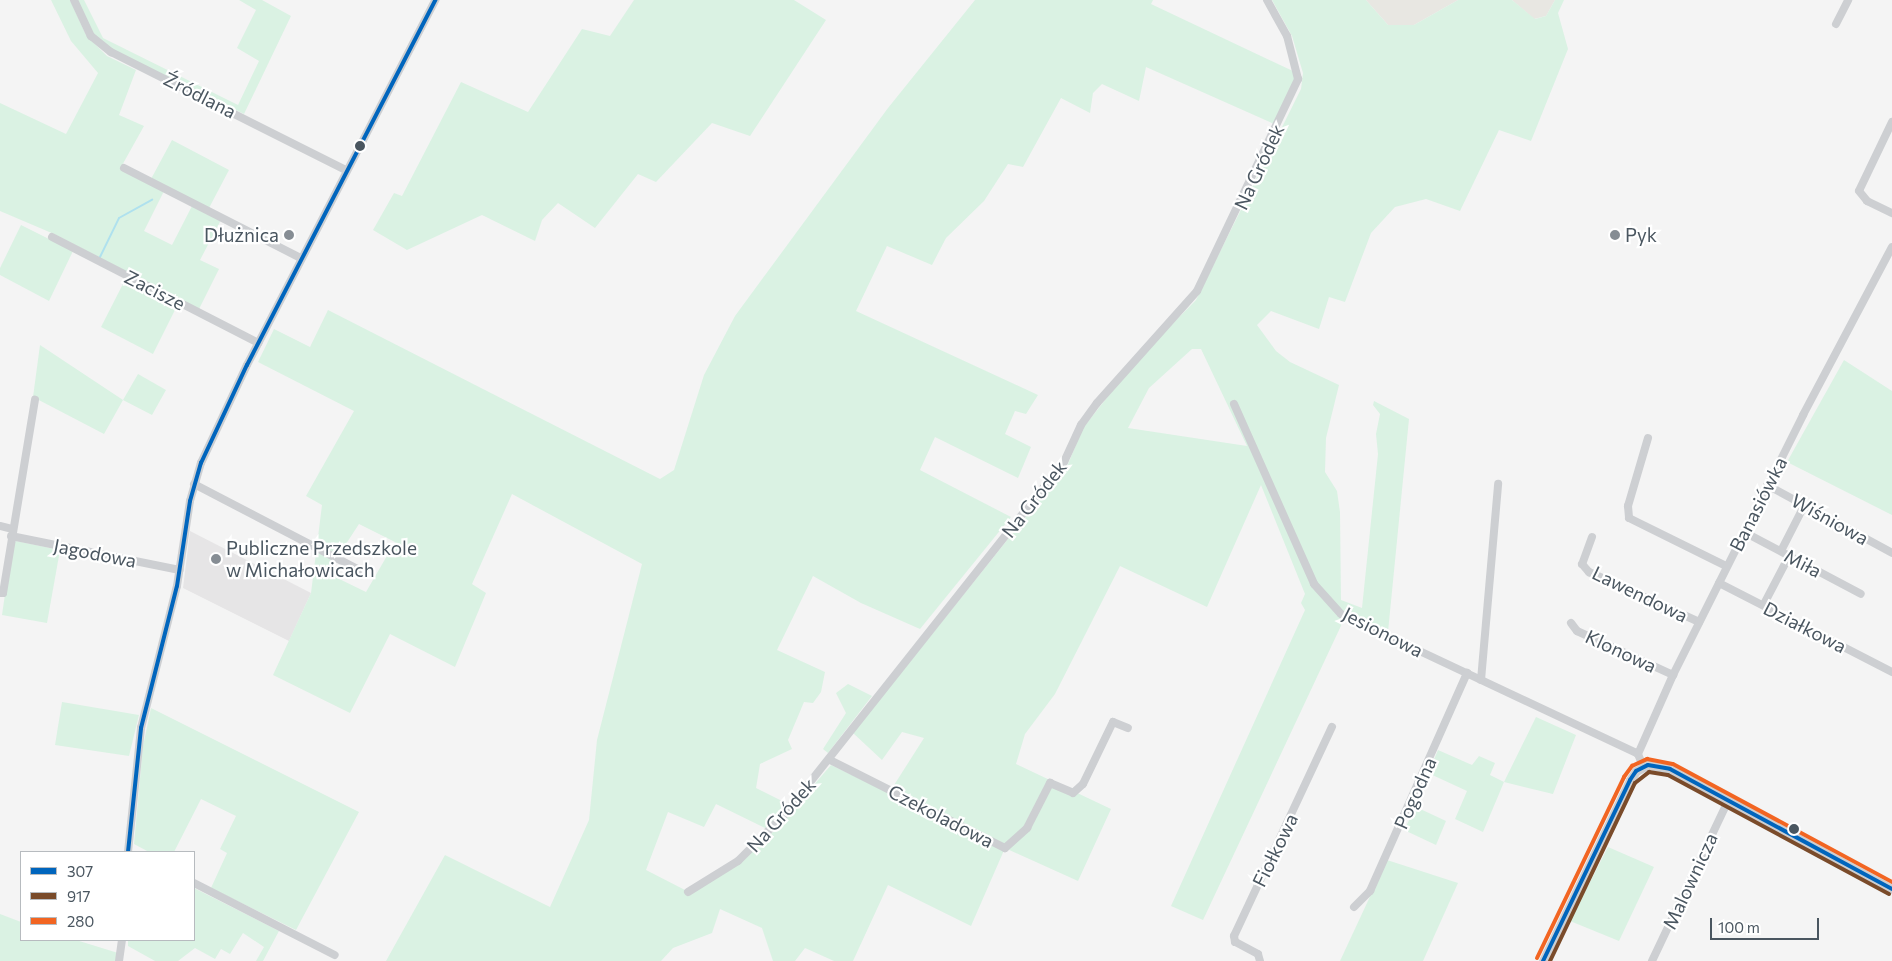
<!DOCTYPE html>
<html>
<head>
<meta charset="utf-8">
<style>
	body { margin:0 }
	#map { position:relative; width:1892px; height:961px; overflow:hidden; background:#f4f4f4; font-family:Commissioner,sans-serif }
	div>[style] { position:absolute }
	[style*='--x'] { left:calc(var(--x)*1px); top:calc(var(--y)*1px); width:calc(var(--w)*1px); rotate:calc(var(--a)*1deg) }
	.commercial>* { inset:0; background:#e8e7e2 }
	.education>* { inset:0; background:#e6e5e6 }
	.green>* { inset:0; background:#daf2e3 }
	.stream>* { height:2px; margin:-1px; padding:0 1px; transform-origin:1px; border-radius:1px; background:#afe1ee }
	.minor>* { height:8px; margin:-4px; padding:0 4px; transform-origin:4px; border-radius:4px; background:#cdcfd2 }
	.tertiary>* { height:9px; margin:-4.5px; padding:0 4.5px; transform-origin:4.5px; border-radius:4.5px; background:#cdcfd2 }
	.bus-1>* { height:4px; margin:-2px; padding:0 2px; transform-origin:2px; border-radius:2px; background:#0065bd }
	.bus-2>* { height:4px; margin:-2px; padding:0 2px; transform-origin:2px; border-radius:2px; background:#7a4b2a }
	.bus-3>* { height:4px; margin:-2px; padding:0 2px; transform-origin:2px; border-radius:2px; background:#f26522 }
	.dots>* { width:14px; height:14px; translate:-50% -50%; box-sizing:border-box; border:2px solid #fff; border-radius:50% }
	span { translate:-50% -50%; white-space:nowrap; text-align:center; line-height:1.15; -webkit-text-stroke:4.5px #fff; paint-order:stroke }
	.street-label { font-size:19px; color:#4a5660 }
	.poi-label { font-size:19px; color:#4a5660 }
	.right { translate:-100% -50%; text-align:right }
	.left { translate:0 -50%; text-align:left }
	.legend { position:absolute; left:20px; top:851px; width:175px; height:90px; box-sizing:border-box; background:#fff; border:1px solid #b7bbbf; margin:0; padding:6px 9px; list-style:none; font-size:15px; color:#4a5660 }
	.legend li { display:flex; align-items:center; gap:10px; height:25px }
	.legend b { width:25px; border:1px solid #b7bbbf }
	.scale { position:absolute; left:1710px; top:918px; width:109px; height:22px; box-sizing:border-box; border:2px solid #4a5660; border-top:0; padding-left:6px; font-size:15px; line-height:18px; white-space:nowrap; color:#4a5660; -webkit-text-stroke:4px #fff; paint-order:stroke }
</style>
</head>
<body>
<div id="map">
	<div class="commercial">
		<div style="clip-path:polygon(1366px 0,1458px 0,1414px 25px,1388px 25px)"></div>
		<div style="clip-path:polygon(1512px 0,1555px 0,1546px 16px,1534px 19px)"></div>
	</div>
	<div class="education">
		<div style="clip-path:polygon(190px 531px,311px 593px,289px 641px,183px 588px)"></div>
	</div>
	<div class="green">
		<div style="clip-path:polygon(51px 0,70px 0,86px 35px,107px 56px,136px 70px,119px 115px,144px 126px,120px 169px,164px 191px,144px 231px,172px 245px,192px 206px,221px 220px,200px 260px,219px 269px,199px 309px,54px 234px,0 211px,0 103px,66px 134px,98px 73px,71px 41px)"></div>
		<div style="clip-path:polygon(77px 0,84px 0,103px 38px,238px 105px,259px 61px,237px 48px,256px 10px,239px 0,262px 0,291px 16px,244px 114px,112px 50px,93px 33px)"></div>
		<div style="clip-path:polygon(634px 0,794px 0,826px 20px,750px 136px,712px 123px,656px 182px,638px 174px,595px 228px,558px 203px,542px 220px,535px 241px,482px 215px,407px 250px,373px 230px,394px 193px,402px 196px,461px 82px,528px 112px,582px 29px,610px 36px)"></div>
		<div style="clip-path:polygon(evenodd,975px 0,1153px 0,1151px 4px,1295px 72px,1294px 84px,1274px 124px,1146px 67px,1139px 101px,1102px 84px,1093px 93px,1090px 113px,1061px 98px,1023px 167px,1008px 164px,984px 201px,946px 238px,932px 265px,887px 246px,856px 311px,1038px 395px,1026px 414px,1015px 411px,1005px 434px,1031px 447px,1018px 478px,935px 437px,920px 470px,1011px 517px,920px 629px,861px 603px,813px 576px,777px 650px,825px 672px,821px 692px,813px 703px,804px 702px,788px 740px,792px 749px,760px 764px,756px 788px,788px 804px,767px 829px,716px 804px,704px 827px,668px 812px,646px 870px,685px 890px,687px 896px,739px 864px,775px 830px,831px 765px,889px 793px,924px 738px,902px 732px,882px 760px,853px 733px,1068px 464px,1083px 428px,1135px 362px,1196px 300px,1301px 89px,1303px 73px,1292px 36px,1272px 0,1366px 0,1388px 25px,1414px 25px,1458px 0,1512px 0,1535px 19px,1546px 16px,1555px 0,1564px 0,1558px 13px,1568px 49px,1531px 141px,1499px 130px,1460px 211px,1426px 199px,1395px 207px,1371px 233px,1345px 302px,1329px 297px,1319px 329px,1271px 311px,1257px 325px,1276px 351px,1290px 362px,1339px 385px,1326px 438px,1325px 472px,1337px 491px,1340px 512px,1341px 600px,1362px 608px,1378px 454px,1376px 434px,1380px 414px,1373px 405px,1374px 401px,1409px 419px,1388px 632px,1347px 613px,1203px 920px,1171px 906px,1305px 610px,1301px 603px,1305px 594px,1261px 485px,1207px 607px,1120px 566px,1055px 694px,1025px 734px,1016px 764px,1111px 809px,1078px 881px,1005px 848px,971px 926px,888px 885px,853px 961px,834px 961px,805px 948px,795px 961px,773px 961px,762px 928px,720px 909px,712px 933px,673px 948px,661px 961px,386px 961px,445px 855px,550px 907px,589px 820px,597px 740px,642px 564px,512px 494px,472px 584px,486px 593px,455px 667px,390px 634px,350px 713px,273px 675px,311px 593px,322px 505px,306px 496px,354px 411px,258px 362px,274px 329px,310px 347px,328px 310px,660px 479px,674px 470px,704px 375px,735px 316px,888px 108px,975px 0,1192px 349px,1201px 349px,1247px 446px,1128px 428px,1149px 388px,1192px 349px,975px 0,359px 524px,395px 542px,366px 592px,327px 573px,359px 524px)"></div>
		<div style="clip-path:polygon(172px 140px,229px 170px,209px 208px,151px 179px)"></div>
		<div style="clip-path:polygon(21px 225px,73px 251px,49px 301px,0 275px,0 268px)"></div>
		<div style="clip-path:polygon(126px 278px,178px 304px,153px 354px,101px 327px)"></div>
		<div style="clip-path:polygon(40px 345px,123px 400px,138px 374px,166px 390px,152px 415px,123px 400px,104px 434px,33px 397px)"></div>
		<div style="clip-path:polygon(1844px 360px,1892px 391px,1892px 515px,1787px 462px)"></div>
		<div style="clip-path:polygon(16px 541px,60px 550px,47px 623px,2px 615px,12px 545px)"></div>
		<div style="clip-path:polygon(848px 684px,872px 696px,828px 753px,823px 749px,846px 713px,836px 693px)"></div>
		<div style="clip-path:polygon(62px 702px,139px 715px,129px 756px,55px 745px)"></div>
		<div style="clip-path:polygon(151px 708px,359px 812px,296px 930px,211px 888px,227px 853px,220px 849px,236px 816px,201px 799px,174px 852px,149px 852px,134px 844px,143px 746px)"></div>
		<div style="clip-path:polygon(1536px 717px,1576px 735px,1553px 794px,1504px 782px,1483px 832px,1455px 819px,1467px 791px,1428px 773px,1438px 750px,1472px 765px,1479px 756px,1495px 763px,1490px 775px,1504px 782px)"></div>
		<div style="clip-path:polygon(1416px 807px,1446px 821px,1436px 845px,1404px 830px)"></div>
		<div style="clip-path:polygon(1608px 847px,1654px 867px,1619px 941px,1570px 921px)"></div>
		<div style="clip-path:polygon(1387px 860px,1458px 883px,1423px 961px,1340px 961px)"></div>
		<div style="clip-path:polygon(194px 888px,279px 931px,263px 961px,256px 961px,264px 947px,243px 933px,230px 954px,221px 949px,215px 959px,195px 948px,178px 961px,155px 961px,128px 946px,128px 940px,194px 940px)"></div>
		<div style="clip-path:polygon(0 914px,21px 922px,21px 940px,76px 940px,118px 953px,116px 961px,0 961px)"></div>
	</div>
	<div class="stream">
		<div style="--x:100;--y:257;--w:43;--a:-64"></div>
		<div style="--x:119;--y:218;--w:38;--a:-29"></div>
	</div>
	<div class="minor">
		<div style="--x:74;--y:0;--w:40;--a:65"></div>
		<div style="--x:91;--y:36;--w:26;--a:39"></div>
		<div style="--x:111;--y:52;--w:263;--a:26.7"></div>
		<div style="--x:1836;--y:24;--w:27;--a:-63"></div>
		<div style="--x:1892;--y:122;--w:76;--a:115.6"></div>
		<div style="--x:1859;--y:191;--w:13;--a:51"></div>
		<div style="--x:1867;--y:201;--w:28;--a:26"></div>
		<div style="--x:124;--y:168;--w:199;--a:27"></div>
		<div style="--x:52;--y:237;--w:232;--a:27.2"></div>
		<div style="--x:1234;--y:404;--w:197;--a:66"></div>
		<div style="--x:1314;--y:584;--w:40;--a:48"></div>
		<div style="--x:1341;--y:614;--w:328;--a:25.2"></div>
		<div style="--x:1648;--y:438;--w:71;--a:106.4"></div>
		<div style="--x:1628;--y:506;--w:12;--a:85"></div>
		<div style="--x:1629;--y:518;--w:108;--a:26.3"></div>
		<div style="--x:194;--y:484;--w:186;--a:27.5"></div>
		<div style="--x:1767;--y:485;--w:142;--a:28.5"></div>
		<div style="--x:0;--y:526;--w:12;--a:14"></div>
		<div style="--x:1744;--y:532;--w:132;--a:27.9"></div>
		<div style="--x:11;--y:536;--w:172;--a:11.4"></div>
		<div style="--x:1592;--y:537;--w:29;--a:110"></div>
		<div style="--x:1582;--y:564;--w:11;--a:49"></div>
		<div style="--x:1589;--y:572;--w:121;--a:24.4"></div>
		<div style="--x:1781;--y:551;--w:46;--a:-62.9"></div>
		<div style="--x:1719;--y:583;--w:195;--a:27.2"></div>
		<div style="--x:0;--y:593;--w:3;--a:0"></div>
		<div style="--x:3;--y:593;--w:196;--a:-80.6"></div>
		<div style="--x:1765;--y:602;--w:52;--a:-62.4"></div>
		<div style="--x:1571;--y:623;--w:10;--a:53"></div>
		<div style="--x:1577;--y:631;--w:106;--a:24.6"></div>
		<div style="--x:1481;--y:680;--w:197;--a:-85"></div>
		<div style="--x:830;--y:760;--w:196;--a:26.7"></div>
		<div style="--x:1005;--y:848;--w:30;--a:-42"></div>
		<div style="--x:1027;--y:828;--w:51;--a:-62.9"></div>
		<div style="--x:1050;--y:783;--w:25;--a:23"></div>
		<div style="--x:1073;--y:793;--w:13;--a:-42"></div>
		<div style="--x:1083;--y:784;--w:69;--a:-64.2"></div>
		<div style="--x:1113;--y:722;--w:16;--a:22"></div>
		<div style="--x:1643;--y:766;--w:13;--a:-113"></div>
		<div style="--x:1638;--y:754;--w:86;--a:-66.1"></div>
		<div style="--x:1673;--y:675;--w:291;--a:-63.4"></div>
		<div style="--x:1803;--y:415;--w:190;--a:-62.1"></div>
		<div style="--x:128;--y:852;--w:125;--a:-84"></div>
		<div style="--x:141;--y:728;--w:146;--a:-75.8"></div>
		<div style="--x:177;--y:586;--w:86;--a:-81.3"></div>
		<div style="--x:190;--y:501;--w:40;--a:-74"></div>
		<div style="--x:201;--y:463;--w:108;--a:-64.9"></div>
		<div style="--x:247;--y:365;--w:411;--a:-62.7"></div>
		<div style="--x:194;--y:883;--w:158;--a:27.1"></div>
		<div style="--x:688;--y:892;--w:59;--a:-31.8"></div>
		<div style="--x:738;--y:861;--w:65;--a:-45"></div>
		<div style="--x:784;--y:815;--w:451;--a:-51.6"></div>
		<div style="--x:1064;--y:462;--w:41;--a:-65.3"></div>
		<div style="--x:1081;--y:425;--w:27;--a:-54"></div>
		<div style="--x:1097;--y:403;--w:150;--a:-48.2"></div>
		<div style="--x:1197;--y:291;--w:235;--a:-64.5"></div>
		<div style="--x:1298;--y:79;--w:44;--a:-104.3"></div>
		<div style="--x:1287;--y:36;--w:41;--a:-119.1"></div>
		<div style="--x:1354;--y:907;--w:23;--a:-45"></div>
		<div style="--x:1370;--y:891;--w:239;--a:-66"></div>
		<div style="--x:119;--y:961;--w:21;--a:-82"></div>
		<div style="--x:1260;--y:961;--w:7;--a:-106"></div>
		<div style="--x:1258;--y:954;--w:26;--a:-152"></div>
		<div style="--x:1235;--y:942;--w:6;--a:-99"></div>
		<div style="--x:1234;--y:936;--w:231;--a:-64.9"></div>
		<div style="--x:1652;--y:961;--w:177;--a:-64.6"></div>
	</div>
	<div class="tertiary">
		<div style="--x:1543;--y:961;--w:201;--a:-64.3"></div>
		<div style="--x:1630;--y:780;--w:11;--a:-56"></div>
		<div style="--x:1636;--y:771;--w:13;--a:-27"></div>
		<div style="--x:1648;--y:765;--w:22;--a:10"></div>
		<div style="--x:1670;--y:769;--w:252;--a:28.4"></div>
	</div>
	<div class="bus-1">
		<div style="--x:128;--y:852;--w:125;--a:-84"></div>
		<div style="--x:141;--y:728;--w:146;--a:-75.8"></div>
		<div style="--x:177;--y:586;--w:86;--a:-81.3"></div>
		<div style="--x:190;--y:501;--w:40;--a:-74"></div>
		<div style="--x:201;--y:463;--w:108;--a:-64.9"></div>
		<div style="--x:247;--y:365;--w:411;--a:-62.7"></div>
		<div style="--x:1543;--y:961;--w:201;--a:-64.3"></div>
		<div style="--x:1630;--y:780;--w:11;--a:-56"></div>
		<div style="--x:1636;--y:771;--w:13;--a:-27"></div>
		<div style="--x:1648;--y:765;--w:22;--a:10"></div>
		<div style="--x:1670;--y:769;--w:252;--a:28.4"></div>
	</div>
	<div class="bus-2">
		<div style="--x:1550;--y:961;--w:197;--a:-64.5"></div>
		<div style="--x:1635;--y:783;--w:18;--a:-38"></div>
		<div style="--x:1649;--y:772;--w:19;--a:9"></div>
		<div style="--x:1668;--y:775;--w:251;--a:28.3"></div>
	</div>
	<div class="bus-3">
		<div style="--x:1537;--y:958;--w:201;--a:-64.3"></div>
		<div style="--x:1624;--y:777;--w:14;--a:-54"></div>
		<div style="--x:1632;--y:766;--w:17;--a:-25"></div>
		<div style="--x:1647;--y:759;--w:26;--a:11"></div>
		<div style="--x:1673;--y:764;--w:249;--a:28.3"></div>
	</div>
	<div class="dots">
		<div style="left:360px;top:146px;background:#4a5660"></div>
		<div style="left:289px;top:235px;background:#868d94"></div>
		<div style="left:1615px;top:235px;background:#868d94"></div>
		<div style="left:216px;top:559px;background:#868d94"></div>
		<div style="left:1794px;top:829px;background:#4a5660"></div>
	</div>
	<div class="street-label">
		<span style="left:200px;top:95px;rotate:27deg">Źródlana</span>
		<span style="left:1259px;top:167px;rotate:-65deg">Na Gródek</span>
		<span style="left:155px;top:290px;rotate:27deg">Zacisze</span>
		<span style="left:1034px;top:499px;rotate:-52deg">Na Gródek</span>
		<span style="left:1758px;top:504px;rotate:-63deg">Banasiówka</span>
		<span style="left:1830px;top:519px;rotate:29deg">Wiśniowa</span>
		<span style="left:95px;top:553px;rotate:11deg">Jagodowa</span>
		<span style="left:1803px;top:563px;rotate:28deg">Miła</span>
		<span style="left:1640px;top:594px;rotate:26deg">Lawendowa</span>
		<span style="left:1805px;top:627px;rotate:27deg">Działkowa</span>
		<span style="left:1383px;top:632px;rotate:27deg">Jesionowa</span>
		<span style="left:1621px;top:651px;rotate:25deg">Klonowa</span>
		<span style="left:1415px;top:793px;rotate:-66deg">Pogodna</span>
		<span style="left:781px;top:815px;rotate:-48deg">Na Gródek</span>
		<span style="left:941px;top:816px;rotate:27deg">Czekoladowa</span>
		<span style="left:1275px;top:850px;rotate:-64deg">Fiołkowa</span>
		<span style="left:1690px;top:881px;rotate:-65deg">Malownicza</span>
	</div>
	<div class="poi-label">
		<span class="right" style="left:279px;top:235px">Dłużnica</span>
		<span class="left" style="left:1625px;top:235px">Pyk</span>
		<span class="left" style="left:226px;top:559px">Publiczne Przedszkole<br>w Michałowicach</span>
	</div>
	<ul class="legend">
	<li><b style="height:6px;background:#0065bd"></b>307</li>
	<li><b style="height:6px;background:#7a4b2a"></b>917</li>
	<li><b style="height:6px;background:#f26522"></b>280</li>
	</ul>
	<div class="scale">100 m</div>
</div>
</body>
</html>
